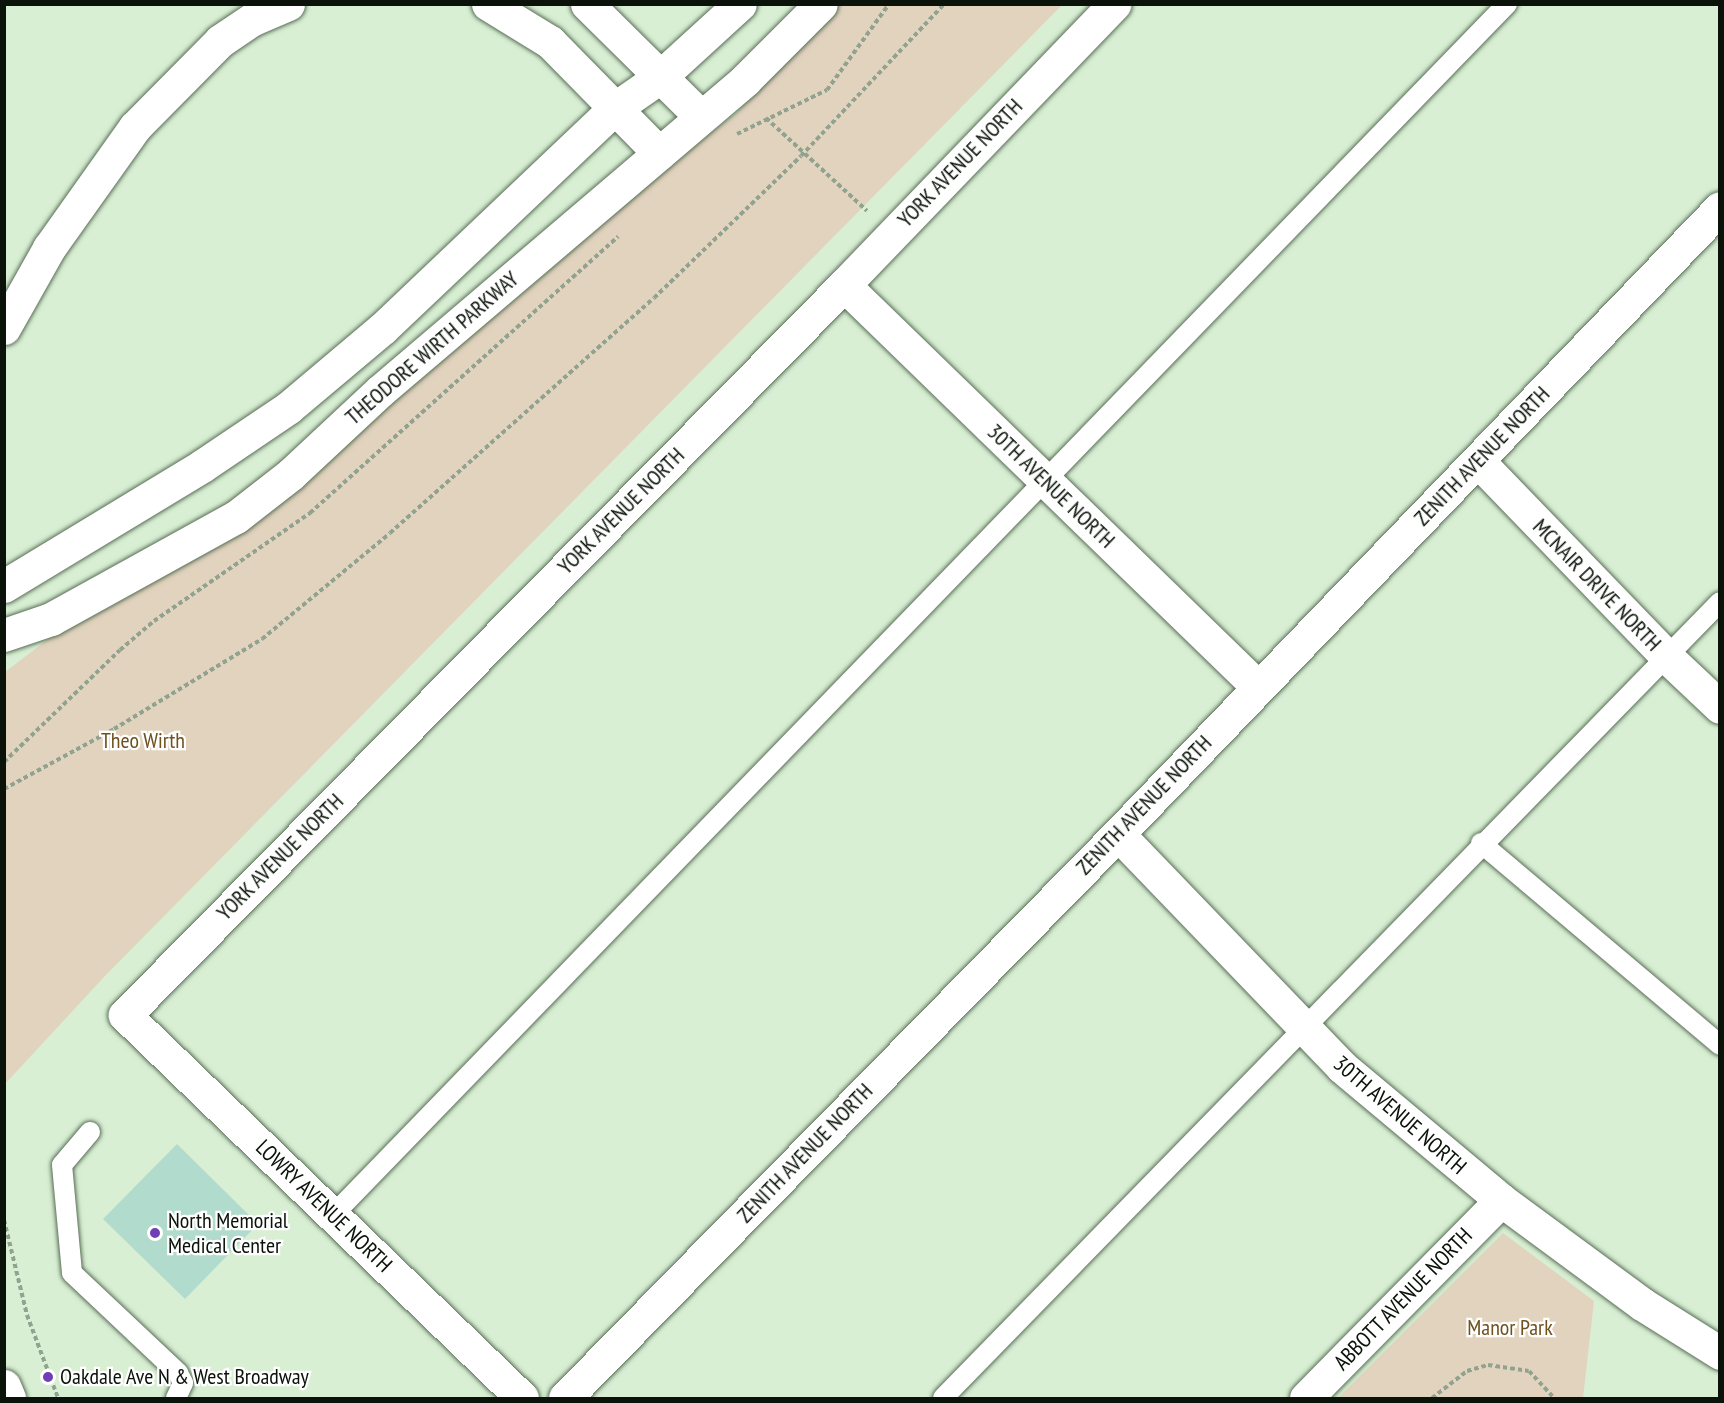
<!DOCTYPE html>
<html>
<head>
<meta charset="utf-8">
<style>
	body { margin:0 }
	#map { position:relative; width:1724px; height:1403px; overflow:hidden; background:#d8efd4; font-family:"PT Sans Narrow",sans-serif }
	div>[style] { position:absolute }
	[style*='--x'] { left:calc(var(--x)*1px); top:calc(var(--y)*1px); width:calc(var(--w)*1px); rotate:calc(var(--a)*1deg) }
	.green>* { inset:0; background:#e2d3be }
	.building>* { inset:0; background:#b1dbcd }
	.path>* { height:4px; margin-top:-2px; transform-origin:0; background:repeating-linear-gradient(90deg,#91a28e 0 4.5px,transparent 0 7.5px) }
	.roads { filter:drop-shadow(0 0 2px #596e56) drop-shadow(0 0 2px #596e56) }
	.lane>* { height:20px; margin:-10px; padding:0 10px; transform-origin:10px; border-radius:10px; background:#fff }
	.street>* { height:33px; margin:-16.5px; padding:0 16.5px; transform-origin:16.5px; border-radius:16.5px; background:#fff }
	.secondary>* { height:33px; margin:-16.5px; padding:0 16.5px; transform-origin:16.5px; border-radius:16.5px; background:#fff }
	.primary>* { height:33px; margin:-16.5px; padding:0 16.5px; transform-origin:16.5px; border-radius:16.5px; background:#fff }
	.dots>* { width:16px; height:16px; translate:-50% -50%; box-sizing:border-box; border:3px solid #fff; border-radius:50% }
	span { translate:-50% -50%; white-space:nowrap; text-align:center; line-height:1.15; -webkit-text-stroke:4.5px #fff; paint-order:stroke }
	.street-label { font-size:22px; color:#0a1209 }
	.park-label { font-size:22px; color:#6f511e }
	.poi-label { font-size:22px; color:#0a1209 }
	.left { translate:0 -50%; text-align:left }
	.frame { position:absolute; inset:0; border:6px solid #0a1209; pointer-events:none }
</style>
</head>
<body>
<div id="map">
	<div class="green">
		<div style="clip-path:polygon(823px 5px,1062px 5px,104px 977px,5px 1084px,5px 672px,737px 113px)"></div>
		<div style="clip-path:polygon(1503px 1233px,1594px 1301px,1583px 1398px,1338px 1398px)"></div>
	</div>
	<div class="building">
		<div style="clip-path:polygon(177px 1144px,258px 1224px,185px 1299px,103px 1219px)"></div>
	</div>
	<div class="path">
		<div style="--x:766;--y:118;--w:137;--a:42.6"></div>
		<div style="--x:737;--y:134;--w:100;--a:-26.1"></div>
		<div style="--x:827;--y:90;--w:106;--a:-54.2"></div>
		<div style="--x:4;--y:762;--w:161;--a:-44"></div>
		<div style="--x:120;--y:650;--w:45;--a:-40.5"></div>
		<div style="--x:154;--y:621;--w:190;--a:-34.7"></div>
		<div style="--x:310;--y:513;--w:414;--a:-41.9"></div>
		<div style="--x:4;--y:789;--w:125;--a:-28.6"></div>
		<div style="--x:114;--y:729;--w:173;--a:-31.3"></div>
		<div style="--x:262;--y:639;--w:166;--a:-39.6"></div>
		<div style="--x:390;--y:533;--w:353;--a:-41.7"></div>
		<div style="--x:654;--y:298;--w:204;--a:-44"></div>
		<div style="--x:801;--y:156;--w:209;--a:-46.7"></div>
		<div style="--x:4;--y:1220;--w:98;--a:76.4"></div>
		<div style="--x:27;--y:1315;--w:89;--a:69.5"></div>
		<div style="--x:1432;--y:1398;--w:44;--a:-37.6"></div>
		<div style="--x:1467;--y:1371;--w:22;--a:-16"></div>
		<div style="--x:1488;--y:1365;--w:41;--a:8.3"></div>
		<div style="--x:1529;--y:1371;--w:37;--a:47"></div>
	</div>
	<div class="roads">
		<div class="lane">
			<div style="--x:1481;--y:843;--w:313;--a:40.2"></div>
			<div style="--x:90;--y:1132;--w:43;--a:130.3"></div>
			<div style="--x:62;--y:1165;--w:108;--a:84.7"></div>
			<div style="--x:72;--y:1273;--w:146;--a:43.3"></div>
			<div style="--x:178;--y:1373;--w:11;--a:63"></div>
			<div style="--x:183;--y:1383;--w:17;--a:115"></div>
			<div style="--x:333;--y:1215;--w:1687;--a:-45.89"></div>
			<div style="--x:943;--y:1398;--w:1112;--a:-45.69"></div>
		</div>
		<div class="street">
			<div style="--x:844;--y:285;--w:577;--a:44.16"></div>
			<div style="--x:1478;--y:461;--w:271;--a:46"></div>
			<div style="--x:1666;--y:656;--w:74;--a:43.4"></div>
			<div style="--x:1118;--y:834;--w:323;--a:46.1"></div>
			<div style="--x:1342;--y:1067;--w:207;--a:39.9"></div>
			<div style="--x:1501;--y:1200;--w:175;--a:36.4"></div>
			<div style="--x:1642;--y:1304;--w:92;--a:32.1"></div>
			<div style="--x:522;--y:1398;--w:552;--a:-136.03"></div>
			<div style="--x:125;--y:1015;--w:1025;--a:-45.43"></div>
			<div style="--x:844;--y:285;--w:390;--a:-46.1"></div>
			<div style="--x:1306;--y:1398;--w:278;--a:-45.4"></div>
		</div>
		<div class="secondary">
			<div style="--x:4;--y:586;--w:232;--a:-31.2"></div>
			<div style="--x:202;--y:466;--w:104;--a:-34"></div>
			<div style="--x:288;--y:408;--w:124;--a:-40.1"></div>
			<div style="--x:383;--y:328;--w:318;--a:-43.5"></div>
			<div style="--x:614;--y:109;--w:56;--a:-34.8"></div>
			<div style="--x:660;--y:77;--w:108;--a:-42.4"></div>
			<div style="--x:4;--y:635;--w:50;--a:-18.8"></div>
			<div style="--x:51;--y:619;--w:211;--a:-28.9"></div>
			<div style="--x:236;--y:517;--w:70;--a:-38"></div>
			<div style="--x:291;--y:474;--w:122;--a:-43"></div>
			<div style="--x:380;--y:391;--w:480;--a:-40.4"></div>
			<div style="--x:745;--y:80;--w:107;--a:-45"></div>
			<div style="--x:4;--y:1386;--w:13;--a:67"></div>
			<div style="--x:565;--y:1398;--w:790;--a:-45.56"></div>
			<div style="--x:1118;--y:834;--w:868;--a:-46.12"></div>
		</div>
		<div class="primary">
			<div style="--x:488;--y:4;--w:73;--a:31.5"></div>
			<div style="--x:550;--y:42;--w:156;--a:45.5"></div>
			<div style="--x:587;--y:4;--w:159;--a:44.7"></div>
			<div style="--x:4;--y:328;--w:92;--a:-60.6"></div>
			<div style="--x:49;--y:248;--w:148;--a:-54.6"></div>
			<div style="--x:135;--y:127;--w:121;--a:-45.3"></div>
			<div style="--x:220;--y:41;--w:40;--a:-34"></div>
			<div style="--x:253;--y:19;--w:38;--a:-23"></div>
		</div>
	</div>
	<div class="dots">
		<div style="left:155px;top:1233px;background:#703eb5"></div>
		<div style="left:48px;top:1377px;background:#703eb5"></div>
	</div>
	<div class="street-label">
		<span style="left:960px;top:163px;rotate:-46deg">YORK AVENUE NORTH</span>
		<span style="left:432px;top:348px;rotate:-41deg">THEODORE WIRTH PARKWAY</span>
		<span style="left:1482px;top:456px;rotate:-46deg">ZENITH AVENUE NORTH</span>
		<span style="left:1051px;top:486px;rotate:44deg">30TH AVENUE NORTH</span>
		<span style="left:621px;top:511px;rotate:-45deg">YORK AVENUE NORTH</span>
		<span style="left:1597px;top:585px;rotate:46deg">MCNAIR DRIVE NORTH</span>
		<span style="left:1144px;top:805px;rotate:-46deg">ZENITH AVENUE NORTH</span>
		<span style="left:280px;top:857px;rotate:-45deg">YORK AVENUE NORTH</span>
		<span style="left:1400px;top:1115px;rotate:41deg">30TH AVENUE NORTH</span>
		<span style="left:805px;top:1153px;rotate:-46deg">ZENITH AVENUE NORTH</span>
		<span style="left:324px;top:1206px;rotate:44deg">LOWRY AVENUE NORTH</span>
		<span style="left:1403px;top:1299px;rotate:-46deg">ABBOTT AVENUE NORTH</span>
	</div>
	<div class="park-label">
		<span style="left:143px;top:741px">Theo Wirth</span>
		<span style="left:1510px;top:1328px">Manor Park</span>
	</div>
	<div class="poi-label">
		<span class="left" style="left:168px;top:1233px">North Memorial<br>Medical Center</span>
		<span class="left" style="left:60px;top:1377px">Oakdale Ave N &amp; West Broadway</span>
	</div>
	<div class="frame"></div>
</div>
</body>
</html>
